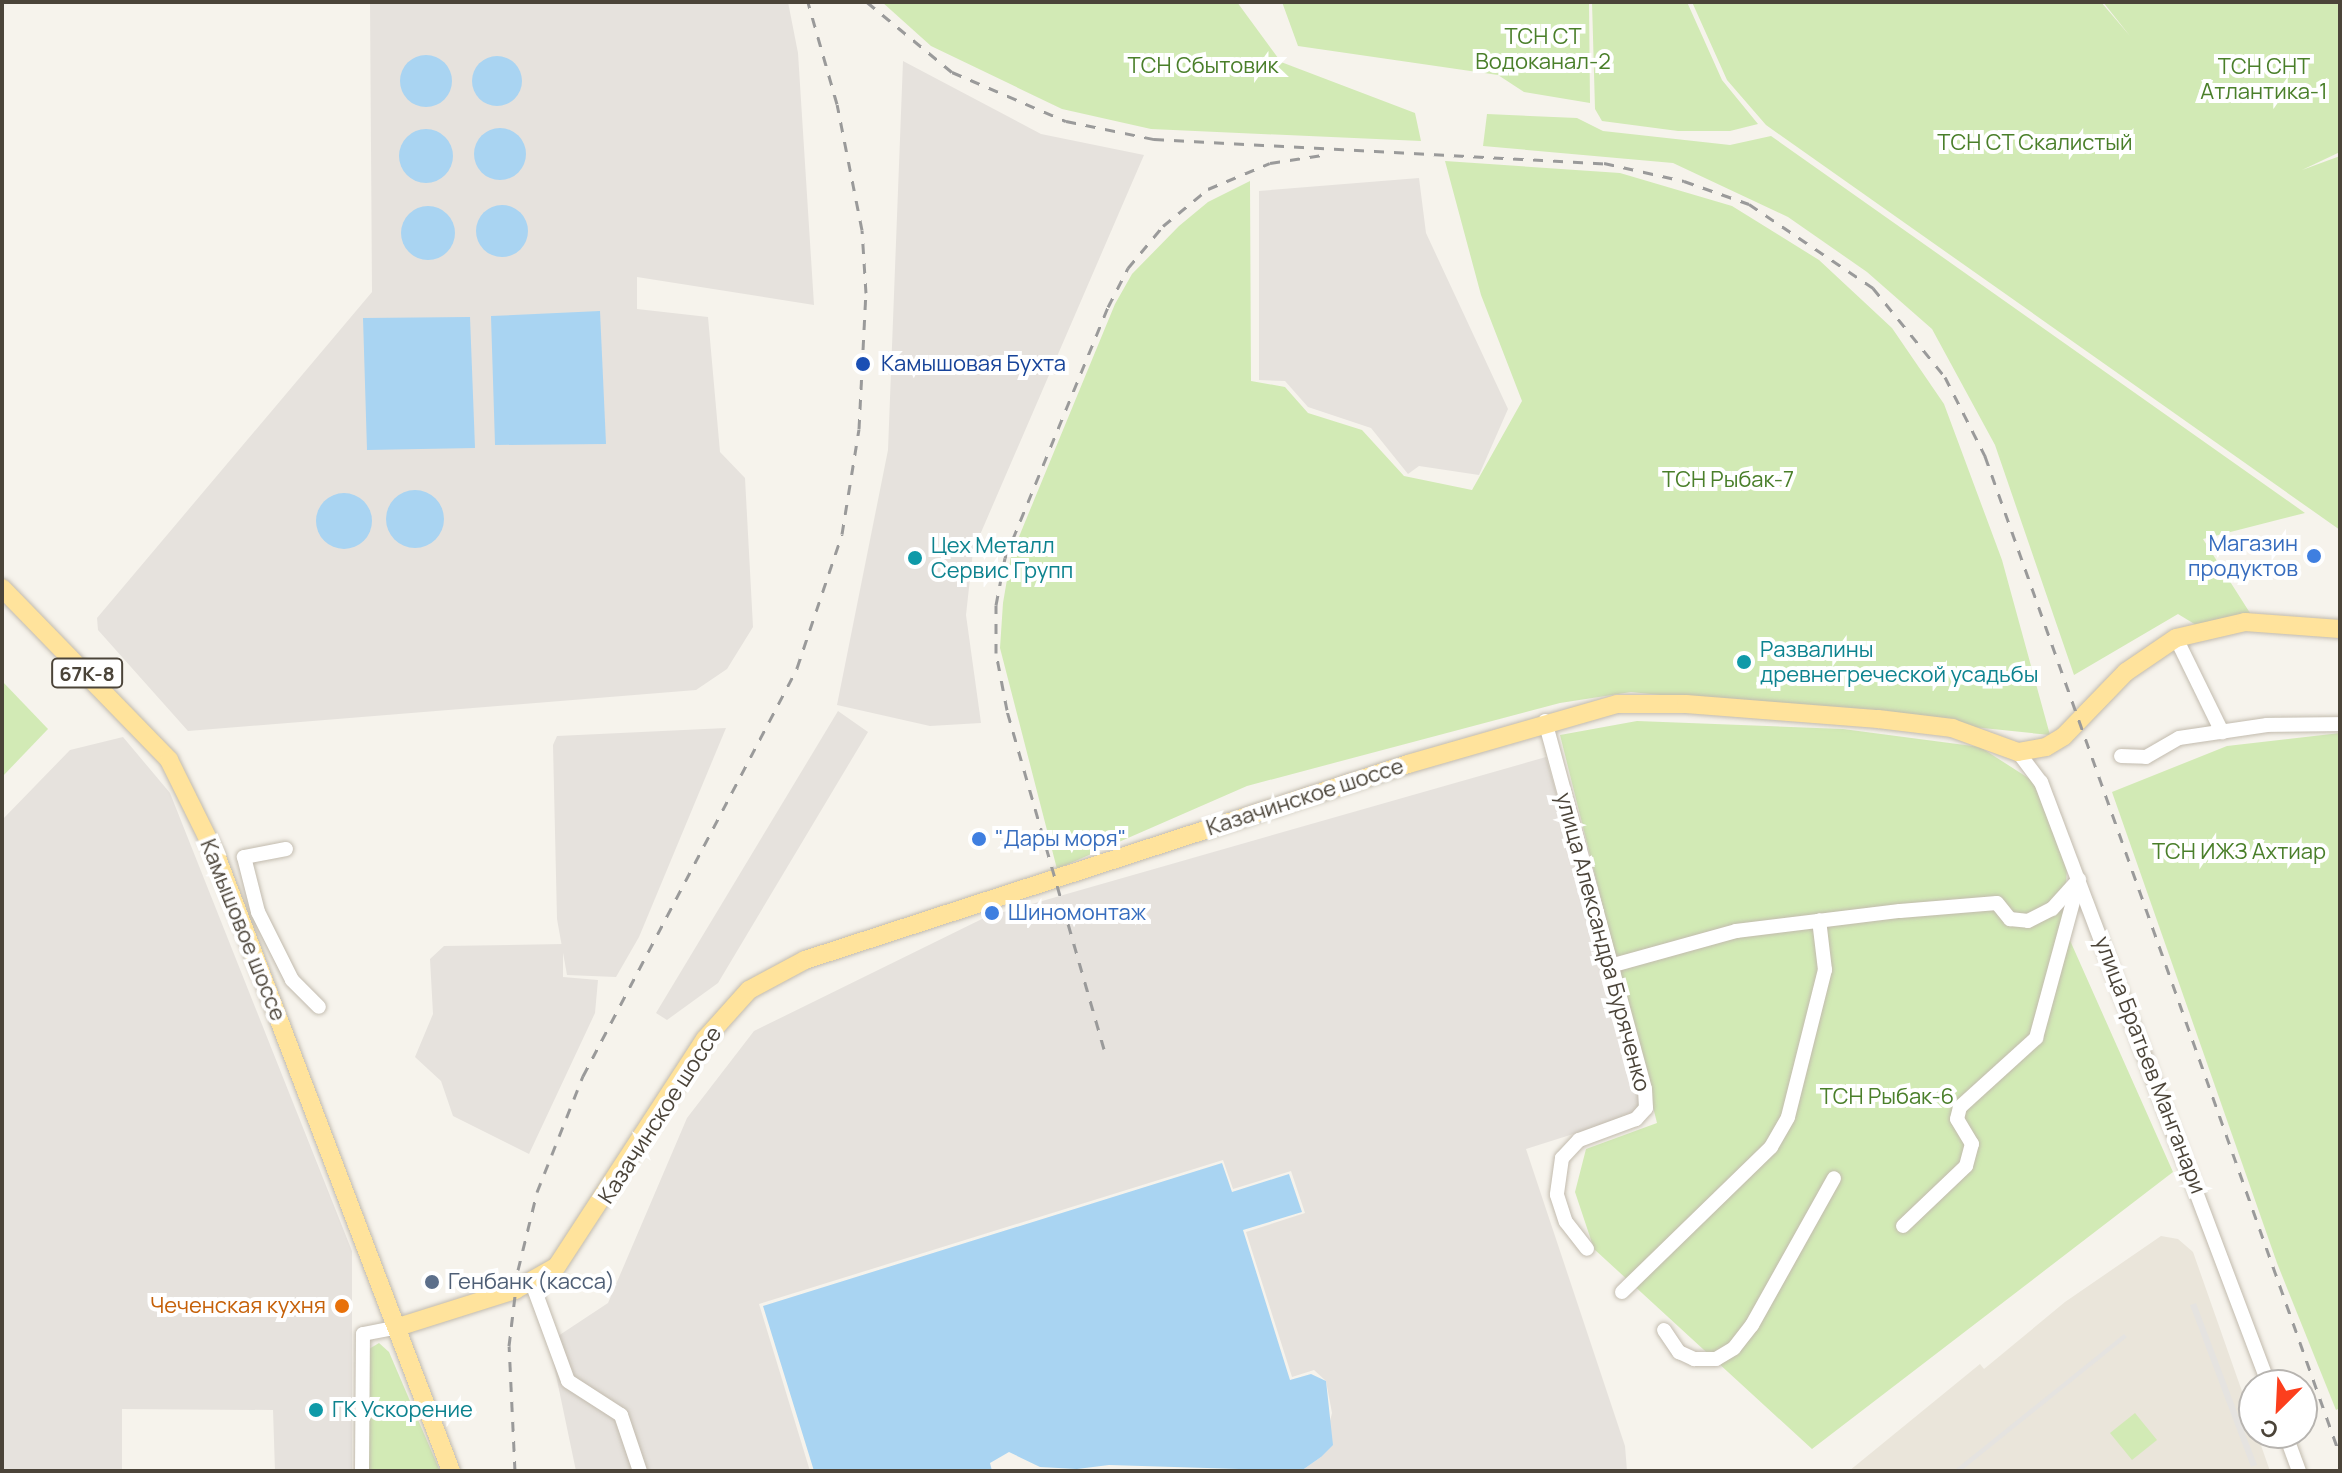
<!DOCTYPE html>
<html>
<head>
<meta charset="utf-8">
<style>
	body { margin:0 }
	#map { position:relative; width:2342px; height:1473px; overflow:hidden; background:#f6f3ec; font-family:Manrope,sans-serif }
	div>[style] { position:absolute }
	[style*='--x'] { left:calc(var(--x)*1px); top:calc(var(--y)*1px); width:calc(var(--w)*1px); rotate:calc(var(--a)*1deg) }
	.residential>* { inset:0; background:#eae5da }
	.industrial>* { inset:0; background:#e6e2dd }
	.green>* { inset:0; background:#d2eab5 }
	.parking>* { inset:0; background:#e5e3e0 }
	.water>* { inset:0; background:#a9d4f2 }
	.round { border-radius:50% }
	.roads { filter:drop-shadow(0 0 2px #c2bbae) drop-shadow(0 0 2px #c2bbae) }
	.minor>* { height:14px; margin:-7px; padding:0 7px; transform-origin:7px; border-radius:7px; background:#fff }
	.major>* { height:18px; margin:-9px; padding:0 9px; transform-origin:9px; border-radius:9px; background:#ffe39c }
	.rail>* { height:3px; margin-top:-1.5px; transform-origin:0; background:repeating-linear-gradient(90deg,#9a9a9a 0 10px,transparent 0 20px) }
	.dots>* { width:22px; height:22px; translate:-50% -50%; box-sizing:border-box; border:4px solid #fff; border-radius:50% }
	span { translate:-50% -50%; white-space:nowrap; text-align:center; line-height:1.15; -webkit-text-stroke:8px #fff; paint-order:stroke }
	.shield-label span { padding:2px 6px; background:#fff; border:2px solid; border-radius:6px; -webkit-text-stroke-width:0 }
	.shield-label { font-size:20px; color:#4b4439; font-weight:700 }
	.park-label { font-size:22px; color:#4a7f2a }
	.transit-label { font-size:22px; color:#164399 }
	.left { translate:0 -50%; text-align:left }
	.shop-label { font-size:22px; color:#366cbe }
	.right { translate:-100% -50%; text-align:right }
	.culture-label { font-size:22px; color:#0d838f }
	.street-label { font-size:22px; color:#4b4439 }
	.service-label { font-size:22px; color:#4e5e75 }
	.food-label { font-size:22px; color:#c56008 }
	.frame { position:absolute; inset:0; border:4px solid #4b4439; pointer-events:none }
	.north { position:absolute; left:2238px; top:1369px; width:80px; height:80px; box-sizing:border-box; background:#fff; border:2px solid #b7b4b0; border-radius:50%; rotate:204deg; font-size:22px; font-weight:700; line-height:32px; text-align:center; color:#4b4439 }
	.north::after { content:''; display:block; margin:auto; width:28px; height:36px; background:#fc3f1d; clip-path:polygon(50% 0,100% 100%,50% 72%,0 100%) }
</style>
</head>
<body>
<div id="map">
	<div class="residential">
		<div style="clip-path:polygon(2161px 1236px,2178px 1239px,2193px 1252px,2270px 1471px,1849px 1471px,1980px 1364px,1984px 1369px,2065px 1302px)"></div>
	</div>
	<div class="industrial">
		<div style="clip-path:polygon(370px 2px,788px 2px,798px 53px,814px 305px,637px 277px,637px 309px,708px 317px,720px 452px,745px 478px,753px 627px,727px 669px,696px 690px,188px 731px,98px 630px,97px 618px,372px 292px)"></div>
		<div style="clip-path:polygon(903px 61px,1041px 134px,1144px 155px,973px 551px,966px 615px,981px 723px,930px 726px,837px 705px,888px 450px)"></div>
		<div style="clip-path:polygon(1419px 178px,1426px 233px,1508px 409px,1479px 475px,1419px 466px,1408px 474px,1371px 428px,1308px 407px,1285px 381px,1259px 380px,1259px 191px)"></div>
		<div style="clip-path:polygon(838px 711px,868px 732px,718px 983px,667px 1020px,656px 1013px)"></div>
		<div style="clip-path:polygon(726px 728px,639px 937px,616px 977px,567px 975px,557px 919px,553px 745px,557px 736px)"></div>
		<div style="clip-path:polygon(123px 737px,170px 793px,352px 1251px,352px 1471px,275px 1471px,273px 1410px,122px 1409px,122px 1471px,2px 1471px,2px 820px,70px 750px)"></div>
		<div style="clip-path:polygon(1546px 757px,1644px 1101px,1633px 1115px,1526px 1149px,1625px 1446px,1627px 1471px,1301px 1471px,1321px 1457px,1332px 1413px,1326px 1381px,1314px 1370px,1292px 1377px,1246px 1232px,1305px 1213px,1291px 1171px,1233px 1189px,1223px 1160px,759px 1304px,810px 1471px,576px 1471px,549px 1342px,608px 1303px,687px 1118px,754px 1031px,986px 917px)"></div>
		<div style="clip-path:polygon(563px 944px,563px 977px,598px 980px,595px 1013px,529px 1154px,453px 1116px,441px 1081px,415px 1057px,433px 1014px,430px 959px,444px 946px)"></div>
	</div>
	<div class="green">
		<div style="clip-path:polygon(882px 2px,1237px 2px,1281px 62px,1415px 113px,1421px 141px,1151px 129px,1062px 109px,931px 46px)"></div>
		<div style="clip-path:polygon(1282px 2px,1589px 2px,1590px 103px,1524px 92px,1498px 75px,1298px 46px)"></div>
		<div style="clip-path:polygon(1592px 2px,1687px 2px,1722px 80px,1758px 124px,1730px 131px,1678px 131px,1602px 121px,1595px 109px)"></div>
		<div style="clip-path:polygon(1692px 2px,2101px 2px,2130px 36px,2103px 2px,2340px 2px,2340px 152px,2302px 170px,2340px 156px,2340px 530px,1766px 125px,1727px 80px)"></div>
		<div style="clip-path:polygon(1487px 114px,1577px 118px,1603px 131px,1730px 145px,1771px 136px,2305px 513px,2203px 539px,2250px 613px,2196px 625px,2178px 614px,2074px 675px,1995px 445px,1932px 329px,1867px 272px,1788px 217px,1673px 163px,1483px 146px)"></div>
		<div style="clip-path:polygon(1445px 161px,1620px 173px,1732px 206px,1819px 260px,1892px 328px,1944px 404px,2002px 560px,2050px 735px,1631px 692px,1560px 703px,1247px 786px,1057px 869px,1000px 648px,1003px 603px,1011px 556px,1115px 304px,1132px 274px,1179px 226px,1208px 202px,1250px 181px,1251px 381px,1285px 387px,1308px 413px,1362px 430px,1404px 476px,1472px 490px,1522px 401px,1481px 295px)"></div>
		<div style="clip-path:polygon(2px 681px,48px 729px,2px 777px)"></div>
		<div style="clip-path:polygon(1637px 721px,1843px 729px,1980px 747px,2033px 781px,2067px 866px,2064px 927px,2173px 1172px,1812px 1449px,1594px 1249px,1575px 1192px,1586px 1149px,1657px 1123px,1560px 735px)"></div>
		<div style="clip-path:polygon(2340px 733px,2340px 1408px,2336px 1410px,2277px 1263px,2112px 792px,2227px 746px)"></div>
		<div style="clip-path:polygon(379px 1343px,389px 1352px,440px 1471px,369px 1471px,369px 1349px)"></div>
		<div style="clip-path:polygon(2135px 1413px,2157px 1440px,2132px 1460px,2110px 1433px)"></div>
	</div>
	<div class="parking">
		<div style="clip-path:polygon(2196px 1303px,2257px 1465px,2251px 1467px,2190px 1305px)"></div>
		<div style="clip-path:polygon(2124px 1334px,2127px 1337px,1961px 1471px,1956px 1469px)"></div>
	</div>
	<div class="water">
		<div class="round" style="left:400px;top:55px;width:52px;height:52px"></div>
		<div class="round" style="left:472px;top:56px;width:50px;height:50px"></div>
		<div class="round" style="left:474px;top:128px;width:52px;height:52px"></div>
		<div class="round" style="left:399px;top:129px;width:54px;height:54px"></div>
		<div class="round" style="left:476px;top:205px;width:52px;height:52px"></div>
		<div class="round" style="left:401px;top:206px;width:54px;height:54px"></div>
		<div style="clip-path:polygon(600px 311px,606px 444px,495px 445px,491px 316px)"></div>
		<div style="clip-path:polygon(470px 317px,475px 448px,367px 450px,363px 318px)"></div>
		<div class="round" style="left:386px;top:490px;width:58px;height:58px"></div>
		<div class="round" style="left:316px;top:493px;width:56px;height:56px"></div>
		<div style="clip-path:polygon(1222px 1163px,1232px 1192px,1289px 1174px,1302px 1212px,1243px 1230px,1290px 1380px,1311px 1374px,1326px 1381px,1333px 1445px,1321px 1457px,1301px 1471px,1109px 1465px,1077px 1469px,1040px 1467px,1009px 1452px,990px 1463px,992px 1471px,814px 1471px,763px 1306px)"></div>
	</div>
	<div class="roads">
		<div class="minor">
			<div style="--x:2176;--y:638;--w:105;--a:63.9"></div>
			<div style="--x:1545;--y:721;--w:381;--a:74.8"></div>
			<div style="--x:1645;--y:1089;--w:19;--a:87"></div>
			<div style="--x:1646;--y:1108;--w:15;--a:132"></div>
			<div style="--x:1636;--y:1119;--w:61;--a:159.8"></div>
			<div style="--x:1579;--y:1140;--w:25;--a:133"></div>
			<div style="--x:1562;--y:1158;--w:37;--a:98"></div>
			<div style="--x:1557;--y:1195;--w:28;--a:72"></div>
			<div style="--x:1566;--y:1222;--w:34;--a:52"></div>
			<div style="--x:2018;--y:752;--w:38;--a:53"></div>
			<div style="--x:2041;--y:782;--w:645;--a:69.29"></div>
			<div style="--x:2121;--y:756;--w:25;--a:2"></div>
			<div style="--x:2146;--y:757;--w:38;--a:-30"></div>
			<div style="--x:2179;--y:738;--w:89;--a:-8.4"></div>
			<div style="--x:2267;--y:725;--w:73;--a:-0.8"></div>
			<div style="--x:286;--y:849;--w:43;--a:169.2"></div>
			<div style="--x:244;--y:857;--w:57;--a:75.7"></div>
			<div style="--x:258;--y:912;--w:76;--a:63.4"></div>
			<div style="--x:292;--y:980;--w:38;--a:45"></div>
			<div style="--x:1610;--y:966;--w:131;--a:-15.5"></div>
			<div style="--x:1736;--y:931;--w:165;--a:-7"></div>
			<div style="--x:1900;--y:911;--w:97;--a:-4.7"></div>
			<div style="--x:1997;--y:903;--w:21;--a:51"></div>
			<div style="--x:2010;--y:919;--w:18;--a:6"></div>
			<div style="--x:2028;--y:921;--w:27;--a:-27"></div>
			<div style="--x:2052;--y:909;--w:40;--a:-48"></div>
			<div style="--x:1903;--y:1226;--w:87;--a:-43.6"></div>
			<div style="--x:1966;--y:1166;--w:23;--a:-75"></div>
			<div style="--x:1972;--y:1144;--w:29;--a:-121"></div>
			<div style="--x:1957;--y:1119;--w:12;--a:-76"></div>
			<div style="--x:1960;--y:1107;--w:103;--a:-42.2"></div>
			<div style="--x:2036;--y:1038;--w:164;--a:-74.8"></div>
			<div style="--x:532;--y:1283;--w:104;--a:69.8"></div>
			<div style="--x:568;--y:1381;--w:63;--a:32.7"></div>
			<div style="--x:621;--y:1415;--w:59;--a:71.3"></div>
			<div style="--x:1622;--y:1292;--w:208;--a:-44.2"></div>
			<div style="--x:1771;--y:1147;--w:34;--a:-60"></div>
			<div style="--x:1788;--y:1117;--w:152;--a:-75.9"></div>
			<div style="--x:1825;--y:970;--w:50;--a:-96.8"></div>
			<div style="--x:1664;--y:1330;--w:27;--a:56"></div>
			<div style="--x:1679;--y:1352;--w:17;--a:25"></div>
			<div style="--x:1694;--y:1359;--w:22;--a:0"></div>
			<div style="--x:1716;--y:1359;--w:21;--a:-31"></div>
			<div style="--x:1734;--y:1348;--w:29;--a:-52"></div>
			<div style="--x:1752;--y:1325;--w:168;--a:-60.8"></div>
			<div style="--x:2285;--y:1433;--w:40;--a:69.8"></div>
			<div style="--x:362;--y:1471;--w:137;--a:-89.6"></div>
			<div style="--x:363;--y:1334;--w:36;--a:-11"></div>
		</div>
		<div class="major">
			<div style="--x:2;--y:588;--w:240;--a:45.8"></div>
			<div style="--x:169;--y:760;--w:106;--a:63.7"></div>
			<div style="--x:216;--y:855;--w:659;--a:69.12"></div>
			<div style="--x:398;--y:1327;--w:123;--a:-17.5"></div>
			<div style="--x:515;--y:1290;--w:48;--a:-29.7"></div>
			<div style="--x:557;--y:1266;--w:271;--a:-56.9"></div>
			<div style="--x:705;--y:1039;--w:66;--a:-48.1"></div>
			<div style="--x:749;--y:990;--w:64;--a:-28.2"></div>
			<div style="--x:805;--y:960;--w:634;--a:-18.01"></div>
			<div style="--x:1408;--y:764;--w:217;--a:-16"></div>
			<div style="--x:1617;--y:704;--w:69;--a:0"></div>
			<div style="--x:1686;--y:704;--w:193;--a:4.5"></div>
			<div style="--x:1878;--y:719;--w:75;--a:6.9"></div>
			<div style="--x:1952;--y:728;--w:70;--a:20"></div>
			<div style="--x:2018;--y:752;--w:28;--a:-10"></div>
			<div style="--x:2046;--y:747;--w:21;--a:-31"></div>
			<div style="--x:2064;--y:736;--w:89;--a:-45.9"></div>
			<div style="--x:2126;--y:672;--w:60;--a:-34.2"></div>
			<div style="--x:2176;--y:638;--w:71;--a:-13.1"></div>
			<div style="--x:2245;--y:622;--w:95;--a:4.2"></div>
		</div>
	</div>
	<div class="rail">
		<div style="--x:867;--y:2;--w:110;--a:39.5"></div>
		<div style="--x:952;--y:72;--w:124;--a:23.3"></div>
		<div style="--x:1066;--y:121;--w:90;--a:11.6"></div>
		<div style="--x:1154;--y:139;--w:451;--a:3.1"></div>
		<div style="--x:1604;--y:163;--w:82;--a:12.7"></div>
		<div style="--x:1684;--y:181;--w:69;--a:19.5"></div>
		<div style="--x:1749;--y:204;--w:150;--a:34.1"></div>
		<div style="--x:1873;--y:288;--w:114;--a:51"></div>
		<div style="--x:1945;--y:377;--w:89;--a:63.1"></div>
		<div style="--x:1985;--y:456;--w:1060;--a:70.44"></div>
		<div style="--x:1104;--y:1049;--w:353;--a:-106"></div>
		<div style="--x:1007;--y:710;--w:58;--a:-100.9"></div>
		<div style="--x:996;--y:653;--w:48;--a:-90"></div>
		<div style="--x:996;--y:605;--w:48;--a:-79.2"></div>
		<div style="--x:1005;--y:558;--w:271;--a:-67.7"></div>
		<div style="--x:1108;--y:307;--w:44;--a:-62.9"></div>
		<div style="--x:1128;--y:268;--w:55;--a:-50.2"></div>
		<div style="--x:1163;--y:226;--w:58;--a:-39.4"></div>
		<div style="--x:1208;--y:189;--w:67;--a:-22.8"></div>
		<div style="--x:1270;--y:163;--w:53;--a:-8.7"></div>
		<div style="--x:515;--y:1471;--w:125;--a:-92.7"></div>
		<div style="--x:509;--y:1346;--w:77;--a:-83.2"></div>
		<div style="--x:518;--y:1270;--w:80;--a:-76.3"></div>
		<div style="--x:537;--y:1192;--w:125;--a:-68.4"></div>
		<div style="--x:583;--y:1076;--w:461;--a:-62.3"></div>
		<div style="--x:797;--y:668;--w:141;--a:-71.4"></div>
		<div style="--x:842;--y:534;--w:106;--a:-80.8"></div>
		<div style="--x:859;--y:429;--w:136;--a:-87.1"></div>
		<div style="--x:866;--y:293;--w:63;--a:-93.6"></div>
		<div style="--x:862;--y:230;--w:128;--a:-101.2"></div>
		<div style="--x:837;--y:104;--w:106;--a:-105.9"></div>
	</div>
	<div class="dots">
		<div style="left:863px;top:364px;background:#1a4fb4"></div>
		<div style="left:2314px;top:556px;background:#3f7fe0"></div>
		<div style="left:915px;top:558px;background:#0f9aa8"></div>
		<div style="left:1744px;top:662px;background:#0f9aa8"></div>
		<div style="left:979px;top:839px;background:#3f7fe0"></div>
		<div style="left:992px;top:913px;background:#3f7fe0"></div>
		<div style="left:432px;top:1282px;background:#5c6f8a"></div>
		<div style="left:342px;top:1306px;background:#e8710a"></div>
		<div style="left:316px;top:1410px;background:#0f9aa8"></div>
	</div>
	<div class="shield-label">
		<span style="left:87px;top:673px">67К-8</span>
	</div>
	<div class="park-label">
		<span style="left:1543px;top:49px">ТСН СТ<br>Водоканал-2</span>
		<span style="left:1203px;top:66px">ТСН Сбытовик</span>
		<span style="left:2264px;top:79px">ТСН СНТ<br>Атлантика-1</span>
		<span style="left:2035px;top:143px">ТСН СТ Скалистый</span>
		<span style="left:1728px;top:480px">ТСН Рыбак-7</span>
		<span style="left:2239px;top:852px">ТСН ИЖЗ Ахтиар</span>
		<span style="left:1887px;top:1097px">ТСН Рыбак-6</span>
	</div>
	<div class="transit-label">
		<span class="left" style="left:881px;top:364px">Камышовая Бухта</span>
	</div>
	<div class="shop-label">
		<span class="right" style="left:2298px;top:556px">Магазин<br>продуктов</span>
		<span class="left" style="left:995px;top:839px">"Дары моря"</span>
		<span class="left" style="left:1008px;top:913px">Шиномонтаж</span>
	</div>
	<div class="culture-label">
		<span class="left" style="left:931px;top:558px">Цех Металл<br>Сервис Групп</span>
		<span class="left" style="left:1760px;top:662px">Развалины<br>древнегреческой усадьбы</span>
		<span class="left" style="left:332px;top:1410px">ГК Ускорение</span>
	</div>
	<div class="street-label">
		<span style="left:1305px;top:797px;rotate:-18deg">Казачинское шоссе</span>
		<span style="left:243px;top:930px;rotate:68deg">Камышовое шоссе</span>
		<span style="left:1603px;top:942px;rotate:75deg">улица Александра Буряченко</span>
		<span style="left:2150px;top:1065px;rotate:69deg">улица Братьев Манганари</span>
		<span style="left:660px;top:1115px;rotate:-57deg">Казачинское шоссе</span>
	</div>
	<div class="service-label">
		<span class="left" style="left:448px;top:1282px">Генбанк (касса)</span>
	</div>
	<div class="food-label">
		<span class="right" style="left:326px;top:1306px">Чеченская кухня</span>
	</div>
	<div class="frame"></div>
	<div class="north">С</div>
</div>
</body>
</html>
